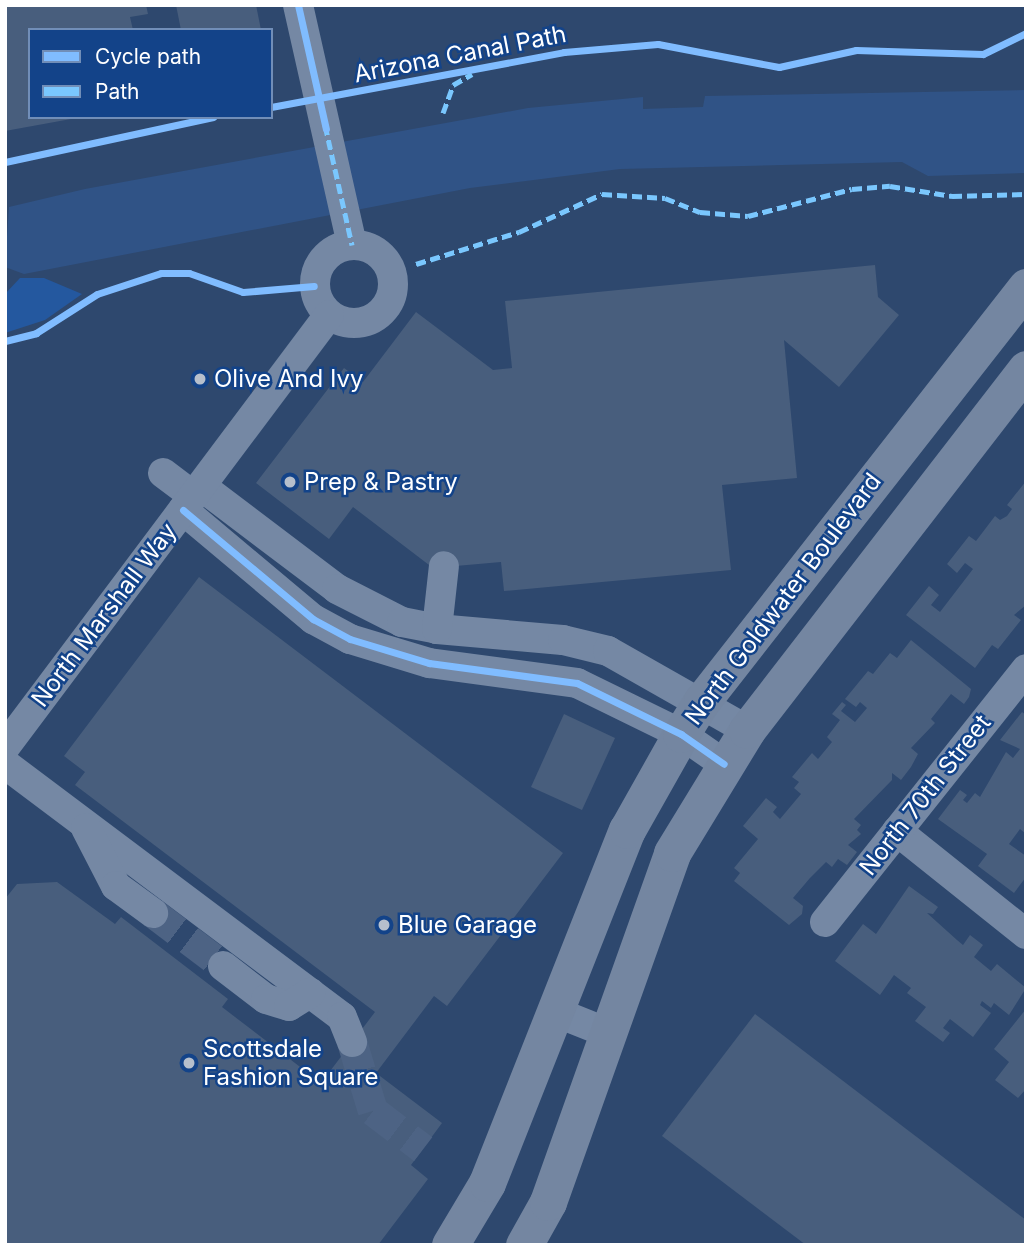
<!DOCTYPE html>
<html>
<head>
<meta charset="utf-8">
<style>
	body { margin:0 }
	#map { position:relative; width:1031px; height:1250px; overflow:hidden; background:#2e486e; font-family:Inter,sans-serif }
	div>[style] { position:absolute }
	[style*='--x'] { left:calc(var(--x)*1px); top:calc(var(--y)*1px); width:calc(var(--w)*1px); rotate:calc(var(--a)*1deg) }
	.green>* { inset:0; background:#24589f }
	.water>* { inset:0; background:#305386 }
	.building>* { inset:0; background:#485e7d }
	.minor-tunnel>* { height:30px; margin-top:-15px; transform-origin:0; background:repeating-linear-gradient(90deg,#4d6384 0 30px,transparent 0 45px) }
	.minor>* { height:30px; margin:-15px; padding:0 15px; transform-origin:15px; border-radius:15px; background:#7588a4 }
	.minor>.ring { margin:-15px; padding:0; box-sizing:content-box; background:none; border:30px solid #7588a4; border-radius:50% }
	.major>* { height:37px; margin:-18.5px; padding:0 18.5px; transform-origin:18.5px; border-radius:18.5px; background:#7486a1 }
	.quiet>* { height:5px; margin-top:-2.5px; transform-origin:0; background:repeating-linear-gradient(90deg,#7ac7fe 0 10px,transparent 0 15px) }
	.cycleway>* { height:7px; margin:-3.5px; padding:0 3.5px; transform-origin:3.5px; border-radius:3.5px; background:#80bcff }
	.dots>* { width:19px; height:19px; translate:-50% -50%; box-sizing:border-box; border:4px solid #134389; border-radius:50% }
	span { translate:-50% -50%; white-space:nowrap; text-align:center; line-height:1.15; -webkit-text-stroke:5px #134389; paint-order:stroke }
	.street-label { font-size:24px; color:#fff }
	.poi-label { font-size:24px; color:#fff }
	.left { translate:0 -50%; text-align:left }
	.frame { position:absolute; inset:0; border:7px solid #fff; pointer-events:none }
	.legend { position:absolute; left:28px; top:28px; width:245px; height:91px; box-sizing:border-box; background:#134389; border:2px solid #718eb8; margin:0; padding:9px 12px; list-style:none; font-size:21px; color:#fff }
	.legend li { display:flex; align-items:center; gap:14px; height:35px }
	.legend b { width:35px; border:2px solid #718eb8 }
</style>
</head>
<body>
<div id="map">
	<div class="green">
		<div style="clip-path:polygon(20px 278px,44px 278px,82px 294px,45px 320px,5px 333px,5px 294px)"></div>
	</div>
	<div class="water">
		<div style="clip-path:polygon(1026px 90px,1026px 173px,928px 176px,902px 162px,620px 169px,470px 188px,24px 274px,5px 267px,9px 207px,85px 189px,528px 108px,643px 97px,643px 109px,703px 107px,705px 96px)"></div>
	</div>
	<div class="building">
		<div style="clip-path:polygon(5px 5px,146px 5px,148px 14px,130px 17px,133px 30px,30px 30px,30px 117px,71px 119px,5px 131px)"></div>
		<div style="clip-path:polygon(176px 5px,256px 5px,261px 30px,181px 30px)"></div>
		<div style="clip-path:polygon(875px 265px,878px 297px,899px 315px,839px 387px,784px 340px,797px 478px,722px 485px,731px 570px,504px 591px,501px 562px,433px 568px,353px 507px,329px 539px,256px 483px,344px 368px,363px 382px,416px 312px,493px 370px,512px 368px,505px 301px)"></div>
		<div style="clip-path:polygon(1026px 481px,1026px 605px,1014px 615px,1021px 620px,998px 649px,992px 645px,975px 668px,906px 615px,929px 586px,939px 595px,931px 605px,940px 612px,973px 569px,965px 563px,957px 573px,947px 564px,969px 536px,976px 541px,995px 516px,1000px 520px,1007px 516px,1012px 509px,1007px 505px)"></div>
		<div style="clip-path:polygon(199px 577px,563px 853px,447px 1006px,434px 996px,376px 1073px,442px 1123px,411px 1165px,428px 1179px,378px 1245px,5px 1245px,5px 899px,17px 884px,57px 882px,115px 924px,121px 917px,228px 999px,222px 1007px,321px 1083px,375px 1012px,75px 785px,85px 772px,64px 756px)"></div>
		<div style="clip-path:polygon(911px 640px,971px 689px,969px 697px,964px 704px,951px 694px,931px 719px,935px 723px,911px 748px,918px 754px,911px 767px,901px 780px,892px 773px,892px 780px,854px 819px,861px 825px,857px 830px,861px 834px,848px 845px,857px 852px,847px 865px,838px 859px,832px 867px,826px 862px,810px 878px,793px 898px,803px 906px,802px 914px,789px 925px,734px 881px,740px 873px,734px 868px,758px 839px,743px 826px,766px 798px,777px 807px,773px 812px,780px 819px,801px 794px,794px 788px,799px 782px,792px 777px,812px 753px,818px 759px,832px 742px,827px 737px,840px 720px,832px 714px,842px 702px,846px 705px,841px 711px,855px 722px,867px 708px,860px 702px,856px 707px,845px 699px,868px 671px,873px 674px,890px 653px,897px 658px)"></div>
		<div style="clip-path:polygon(1022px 712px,1026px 715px,1026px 834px,1020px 829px,1009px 844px,1026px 856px,1026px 877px,1014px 893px,978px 866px,987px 854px,938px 819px,960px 790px,967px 795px,963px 800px,967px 803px,975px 793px,980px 797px,1006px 752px,1013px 758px,1020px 749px,1000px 740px)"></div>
		<div style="clip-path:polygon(564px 714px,615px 738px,582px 810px,531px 787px)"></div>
		<div style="clip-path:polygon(909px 886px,938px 907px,933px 914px,927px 913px,957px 940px,963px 945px,970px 935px,983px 945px,974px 957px,991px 971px,997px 964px,1026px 988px,1009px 1015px,994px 1003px,991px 1008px,982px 1001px,980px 1005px,991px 1013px,973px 1037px,950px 1019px,943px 1028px,950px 1033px,943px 1042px,915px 1021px,926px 1007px,907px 993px,911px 988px,894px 975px,880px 995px,835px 961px,863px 924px,876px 934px)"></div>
		<div style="clip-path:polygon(1026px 1009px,1026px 1089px,1018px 1098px,995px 1080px,1009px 1062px,994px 1049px)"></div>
		<div style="clip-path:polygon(755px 1014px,1026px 1220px,1026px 1245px,806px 1245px,662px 1136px)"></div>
	</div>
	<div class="minor-tunnel">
		<div style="--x:153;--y:913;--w:88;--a:37.1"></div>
		<div style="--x:352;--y:1042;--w:72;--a:73.1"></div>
		<div style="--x:373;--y:1111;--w:63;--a:37.2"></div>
	</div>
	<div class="minor">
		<div style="--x:298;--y:5;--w:246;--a:77.3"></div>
		<div class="ring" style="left:315px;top:245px;width:48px;height:48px"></div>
		<div style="--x:163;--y:473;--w:38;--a:37"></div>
		<div style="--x:201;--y:486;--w:171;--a:37.1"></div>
		<div style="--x:337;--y:589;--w:73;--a:26.9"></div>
		<div style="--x:402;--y:622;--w:36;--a:11"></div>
		<div style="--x:437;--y:629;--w:126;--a:5"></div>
		<div style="--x:563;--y:640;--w:46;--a:13.7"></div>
		<div style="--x:608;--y:651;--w:160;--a:29.6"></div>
		<div style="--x:183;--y:510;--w:170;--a:40"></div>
		<div style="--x:313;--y:619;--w:42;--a:28.4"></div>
		<div style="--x:350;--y:639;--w:83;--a:16.9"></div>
		<div style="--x:429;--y:663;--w:149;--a:7.7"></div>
		<div style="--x:577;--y:683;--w:116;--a:26.1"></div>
		<div style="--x:681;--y:734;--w:52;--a:34.9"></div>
		<div style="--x:437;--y:629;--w:63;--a:-83.7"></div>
		<div style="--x:5;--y:747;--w:540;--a:-53.13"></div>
		<div style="--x:5;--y:764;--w:421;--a:36.9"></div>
		<div style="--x:342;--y:1017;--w:27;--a:68"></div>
		<div style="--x:86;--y:828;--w:65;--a:62.7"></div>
		<div style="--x:116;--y:886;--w:46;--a:36.1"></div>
		<div style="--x:897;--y:831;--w:165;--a:38.6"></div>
		<div style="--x:825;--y:922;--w:323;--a:-51.5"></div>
		<div style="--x:223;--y:966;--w:54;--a:37.5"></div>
		<div style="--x:266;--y:999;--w:24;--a:17"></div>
		<div style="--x:289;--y:1006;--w:25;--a:-32"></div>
		<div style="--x:553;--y:1011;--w:59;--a:21.8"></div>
	</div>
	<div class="major">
		<div style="--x:450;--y:1245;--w:72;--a:-59.2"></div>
		<div style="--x:487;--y:1183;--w:380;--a:-68.4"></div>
		<div style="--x:627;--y:830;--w:110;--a:-60.6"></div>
		<div style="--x:681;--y:734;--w:39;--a:-58"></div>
		<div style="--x:702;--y:701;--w:526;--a:-51.95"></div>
		<div style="--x:524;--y:1245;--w:49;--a:-60.8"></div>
		<div style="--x:548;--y:1202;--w:370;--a:-70.4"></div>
		<div style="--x:672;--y:853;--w:144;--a:-58.6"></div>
		<div style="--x:747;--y:730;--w:456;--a:-52.3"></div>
	</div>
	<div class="quiet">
		<div style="--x:443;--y:113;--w:30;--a:-70"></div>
		<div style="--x:453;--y:85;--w:22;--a:-30"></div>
		<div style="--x:325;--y:125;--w:123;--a:77.3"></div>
		<div style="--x:416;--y:264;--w:108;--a:-17.3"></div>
		<div style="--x:519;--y:232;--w:91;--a:-24.6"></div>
		<div style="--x:602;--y:194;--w:63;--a:3.6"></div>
		<div style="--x:665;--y:198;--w:38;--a:22"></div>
		<div style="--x:700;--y:212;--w:48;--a:4.8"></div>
		<div style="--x:748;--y:216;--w:107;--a:-14.6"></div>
		<div style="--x:852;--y:189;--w:38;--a:-5"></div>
		<div style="--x:890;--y:186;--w:63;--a:9.2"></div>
		<div style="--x:952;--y:196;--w:74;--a:-1.5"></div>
	</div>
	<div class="cycleway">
		<div style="--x:298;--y:5;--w:127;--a:77.3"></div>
		<div style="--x:271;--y:107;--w:298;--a:-10.6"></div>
		<div style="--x:564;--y:52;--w:94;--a:-4.9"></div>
		<div style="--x:658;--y:44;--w:123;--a:10.8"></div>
		<div style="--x:779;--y:67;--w:79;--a:-12.4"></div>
		<div style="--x:856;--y:50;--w:127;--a:1.8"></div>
		<div style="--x:983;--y:54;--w:48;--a:-26"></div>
		<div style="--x:5;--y:162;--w:213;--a:-12.2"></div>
		<div style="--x:5;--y:341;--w:32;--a:-14"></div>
		<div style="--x:36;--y:333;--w:72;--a:-32.6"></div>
		<div style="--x:97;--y:294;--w:67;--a:-18.2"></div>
		<div style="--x:161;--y:273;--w:28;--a:0"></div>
		<div style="--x:189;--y:273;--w:57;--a:19.4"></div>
		<div style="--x:243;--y:292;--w:71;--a:-4.8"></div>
		<div style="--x:183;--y:510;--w:170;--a:40"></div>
		<div style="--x:313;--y:619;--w:42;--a:28.4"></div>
		<div style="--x:350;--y:639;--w:83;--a:16.9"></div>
		<div style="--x:429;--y:663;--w:149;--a:7.7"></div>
		<div style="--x:577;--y:683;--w:116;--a:26.1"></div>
		<div style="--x:681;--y:734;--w:52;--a:34.9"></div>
	</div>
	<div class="dots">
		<div style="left:200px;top:379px;background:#b6bfcc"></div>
		<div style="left:290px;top:482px;background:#b6bfcc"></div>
		<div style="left:384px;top:925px;background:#b6bfcc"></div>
		<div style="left:189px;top:1063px;background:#b6bfcc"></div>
	</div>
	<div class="street-label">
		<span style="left:460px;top:54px;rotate:-11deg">Arizona Canal Path</span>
		<span style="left:783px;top:599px;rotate:-53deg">North Goldwater Boulevard</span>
		<span style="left:104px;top:615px;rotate:-53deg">North Marshall Way</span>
		<span style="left:925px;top:795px;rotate:-52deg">North 70th Street</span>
	</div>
	<div class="poi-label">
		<span class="left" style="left:214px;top:379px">Olive And Ivy</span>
		<span class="left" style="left:304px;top:482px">Prep &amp; Pastry</span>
		<span class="left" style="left:398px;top:925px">Blue Garage</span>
		<span class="left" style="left:203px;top:1063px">Scottsdale<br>Fashion Square</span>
	</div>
	<div class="frame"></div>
	<ul class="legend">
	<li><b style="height:9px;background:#80bcff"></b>Cycle path</li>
	<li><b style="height:9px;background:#7ac7fe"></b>Path</li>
	</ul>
</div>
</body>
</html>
